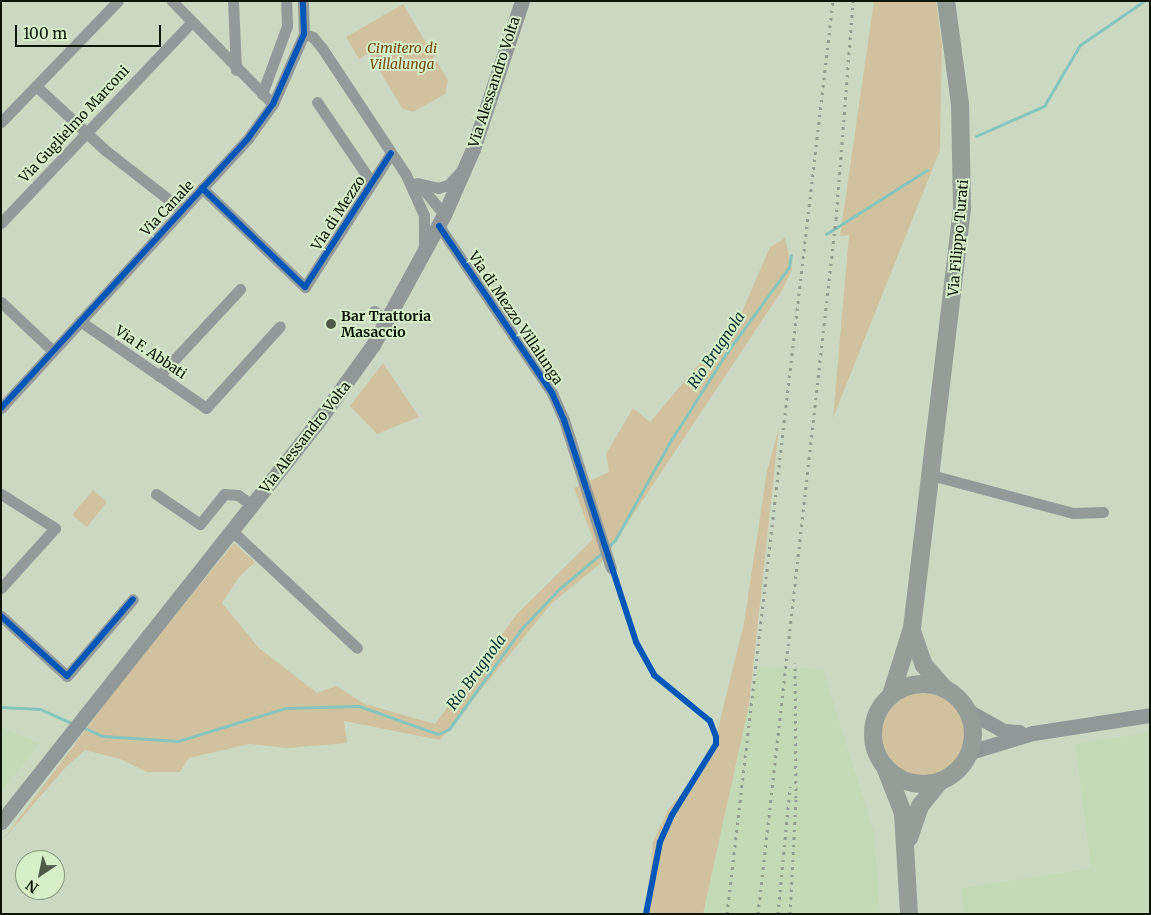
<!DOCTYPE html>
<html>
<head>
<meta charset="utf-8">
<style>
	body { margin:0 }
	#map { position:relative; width:1151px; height:915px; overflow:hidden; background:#cbd9c3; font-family:Merriweather,serif }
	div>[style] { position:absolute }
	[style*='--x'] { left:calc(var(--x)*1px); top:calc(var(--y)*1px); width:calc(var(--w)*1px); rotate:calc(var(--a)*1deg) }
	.built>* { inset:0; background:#c4dab7 }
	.green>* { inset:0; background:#d0c29e }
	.round { border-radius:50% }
	.stream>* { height:3px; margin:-1.5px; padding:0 1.5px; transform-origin:1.5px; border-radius:1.5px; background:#86c4bc }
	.minor>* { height:11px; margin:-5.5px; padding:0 5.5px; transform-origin:5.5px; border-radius:5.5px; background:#94999a }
	.secondary>* { height:15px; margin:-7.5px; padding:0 7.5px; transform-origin:7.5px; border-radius:7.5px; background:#919897 }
	.primary>* { height:18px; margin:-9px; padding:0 9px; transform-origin:9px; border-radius:9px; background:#949d98 }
	.primary>.ring { margin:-9px; padding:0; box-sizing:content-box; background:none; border:18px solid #949d98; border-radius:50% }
	.rail>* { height:3px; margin-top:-1.5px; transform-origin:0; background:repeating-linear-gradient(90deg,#939b93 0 2.5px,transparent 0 7.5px) }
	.cycleway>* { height:6px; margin:-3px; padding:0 3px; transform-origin:3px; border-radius:3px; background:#0057b8 }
	.dots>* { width:14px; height:14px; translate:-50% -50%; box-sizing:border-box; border:2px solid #d6efc8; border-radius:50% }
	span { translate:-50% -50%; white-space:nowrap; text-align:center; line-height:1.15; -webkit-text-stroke:4px #d6efc8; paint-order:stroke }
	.park-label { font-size:14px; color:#734e11; font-style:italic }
	.street-label { font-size:14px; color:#0c1507 }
	.poi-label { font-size:14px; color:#0c1507; font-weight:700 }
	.left { translate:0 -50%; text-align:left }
	.water-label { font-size:15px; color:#093332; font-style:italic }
	.frame { position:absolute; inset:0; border:2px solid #0c1507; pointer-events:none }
	.north { position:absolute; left:15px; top:850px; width:50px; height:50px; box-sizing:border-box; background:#d6efc8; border:1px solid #85987b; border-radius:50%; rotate:214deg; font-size:14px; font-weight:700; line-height:20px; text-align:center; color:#0c1507 }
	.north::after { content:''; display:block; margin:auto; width:18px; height:22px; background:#4f5a49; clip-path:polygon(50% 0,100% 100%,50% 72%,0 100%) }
	.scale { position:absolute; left:15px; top:25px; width:146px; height:22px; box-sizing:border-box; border:2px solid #0c1507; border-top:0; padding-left:6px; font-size:15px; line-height:18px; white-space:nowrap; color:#0c1507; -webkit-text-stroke:4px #d6efc8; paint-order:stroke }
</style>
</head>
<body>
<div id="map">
	<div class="built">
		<div style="clip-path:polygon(758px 667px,823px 669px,874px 832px,880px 914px,703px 914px)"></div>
		<div style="clip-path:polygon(1px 727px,40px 743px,1px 793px)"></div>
		<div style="clip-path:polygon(1150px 732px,1150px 914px,964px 914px,962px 888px,1091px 868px,1075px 744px)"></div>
	</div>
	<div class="green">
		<div style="clip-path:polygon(874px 1px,936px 1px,942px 44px,940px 150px,833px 418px,849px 235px,840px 236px)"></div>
		<div style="clip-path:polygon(403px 4px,448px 80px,445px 94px,413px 112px,402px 108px,369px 53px,359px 59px,346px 37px)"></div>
		<div style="clip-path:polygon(785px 238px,792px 270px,781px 292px,601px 563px,551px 604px,440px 740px,344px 721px,347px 743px,287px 748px,249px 744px,189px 758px,180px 772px,147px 772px,120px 759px,85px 750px,65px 768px,1px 842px,132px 668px,234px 543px,255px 562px,239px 577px,222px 603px,259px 648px,317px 693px,336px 686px,365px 704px,435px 724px,517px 614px,593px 539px,574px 488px,609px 472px,606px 454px,633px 408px,650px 422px,741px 314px,770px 247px)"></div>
		<div style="clip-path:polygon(383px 363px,419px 417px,377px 434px,350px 406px)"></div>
		<div style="clip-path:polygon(779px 428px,749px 705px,703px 914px,646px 914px,653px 842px,668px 810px,706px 762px,716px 737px,744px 623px,767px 471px)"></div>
		<div style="clip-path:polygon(93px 490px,107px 502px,87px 527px,72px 515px)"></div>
		<div class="round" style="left:882px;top:692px;width:84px;height:84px"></div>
	</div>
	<div class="stream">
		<div style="--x:976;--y:136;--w:74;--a:-23.8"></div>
		<div style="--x:1044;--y:106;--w:71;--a:-59.5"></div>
		<div style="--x:1080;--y:45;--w:78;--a:-34.5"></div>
		<div style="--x:826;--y:234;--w:120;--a:-32.4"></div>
		<div style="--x:608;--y:547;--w:10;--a:-45"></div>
		<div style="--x:615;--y:540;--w:115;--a:-60.8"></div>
		<div style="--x:671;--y:440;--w:104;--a:-57.5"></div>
		<div style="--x:727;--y:352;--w:105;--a:-53.9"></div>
		<div style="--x:789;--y:267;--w:12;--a:-81"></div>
		<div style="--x:1;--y:707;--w:39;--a:3"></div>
		<div style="--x:40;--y:709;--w:37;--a:24"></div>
		<div style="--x:82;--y:727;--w:22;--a:24"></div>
		<div style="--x:102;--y:736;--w:76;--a:3.8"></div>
		<div style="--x:178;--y:741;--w:112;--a:-17.1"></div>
		<div style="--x:285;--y:708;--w:74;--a:-1.5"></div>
		<div style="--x:359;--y:706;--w:84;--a:19.5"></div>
		<div style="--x:438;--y:734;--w:12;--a:-24"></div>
		<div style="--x:449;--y:729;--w:125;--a:-54.1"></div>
		<div style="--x:522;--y:628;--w:54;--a:-46.5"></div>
		<div style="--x:559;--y:589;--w:57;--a:-40.1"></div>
	</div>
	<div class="minor">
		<div style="--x:172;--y:1;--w:144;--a:45.6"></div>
		<div style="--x:233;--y:1;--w:69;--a:87.5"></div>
		<div style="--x:304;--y:34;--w:9;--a:18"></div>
		<div style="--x:313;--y:37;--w:14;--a:51"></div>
		<div style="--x:322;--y:48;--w:152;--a:56.5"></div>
		<div style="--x:406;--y:175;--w:44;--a:65.8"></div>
		<div style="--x:424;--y:215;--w:33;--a:90"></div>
		<div style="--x:36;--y:86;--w:94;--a:42.8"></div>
		<div style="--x:105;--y:150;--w:98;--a:37.9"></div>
		<div style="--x:262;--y:94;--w:72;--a:-69.8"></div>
		<div style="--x:287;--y:26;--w:25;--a:-92"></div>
		<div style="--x:317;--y:102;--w:98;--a:55.8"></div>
		<div style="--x:1;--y:122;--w:168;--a:-46"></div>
		<div style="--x:417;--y:183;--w:22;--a:13"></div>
		<div style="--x:438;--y:188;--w:10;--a:-17"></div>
		<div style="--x:448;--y:185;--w:18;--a:-47"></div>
		<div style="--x:420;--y:185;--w:38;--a:51"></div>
		<div style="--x:202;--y:188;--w:143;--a:43.9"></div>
		<div style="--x:305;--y:287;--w:159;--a:-57.3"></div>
		<div style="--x:1;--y:223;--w:274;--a:-46.5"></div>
		<div style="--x:439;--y:226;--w:202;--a:55.9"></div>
		<div style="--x:552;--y:393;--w:30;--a:66"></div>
		<div style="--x:564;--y:420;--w:155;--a:72.4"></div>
		<div style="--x:1;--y:302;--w:71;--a:43.3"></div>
		<div style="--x:374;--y:311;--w:17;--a:40"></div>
		<div style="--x:80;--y:321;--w:153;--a:34.6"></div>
		<div style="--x:206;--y:408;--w:110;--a:-47.9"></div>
		<div style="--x:159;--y:376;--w:119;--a:-47"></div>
		<div style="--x:1;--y:408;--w:367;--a:-47.5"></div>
		<div style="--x:249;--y:137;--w:41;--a:-54"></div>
		<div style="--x:273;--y:104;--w:77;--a:-66.1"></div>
		<div style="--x:304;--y:34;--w:33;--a:-92"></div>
		<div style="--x:931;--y:475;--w:147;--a:15"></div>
		<div style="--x:1073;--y:513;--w:30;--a:-2"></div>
		<div style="--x:1;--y:494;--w:64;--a:32.2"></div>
		<div style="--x:55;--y:528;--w:81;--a:132"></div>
		<div style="--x:156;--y:494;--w:53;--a:34.3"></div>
		<div style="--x:200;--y:524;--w:38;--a:-51"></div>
		<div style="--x:224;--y:494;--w:14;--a:4"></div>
		<div style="--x:238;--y:495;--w:17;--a:36"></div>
		<div style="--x:232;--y:531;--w:171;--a:43.1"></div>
		<div style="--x:1;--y:616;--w:89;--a:42.3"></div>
		<div style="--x:67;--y:676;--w:101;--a:-49.4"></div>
	</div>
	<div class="secondary">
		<div style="--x:968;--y:711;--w:41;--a:29.1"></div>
		<div style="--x:1004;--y:731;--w:15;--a:4"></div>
		<div style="--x:970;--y:752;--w:66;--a:-16.8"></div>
		<div style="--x:1033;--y:733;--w:118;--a:-8.7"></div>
		<div style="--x:1;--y:822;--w:508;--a:-51.64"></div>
		<div style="--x:316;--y:424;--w:97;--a:-54.2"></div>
		<div style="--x:373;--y:345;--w:148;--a:-61.4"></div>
		<div style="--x:444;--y:215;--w:72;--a:-66.3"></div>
		<div style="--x:473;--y:149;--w:156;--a:-71.7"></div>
	</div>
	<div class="primary">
		<div style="--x:912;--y:631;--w:36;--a:71"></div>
		<div style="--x:924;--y:665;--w:32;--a:49"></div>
		<div class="ring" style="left:873px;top:684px;width:82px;height:82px"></div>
		<div style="--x:891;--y:695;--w:70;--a:-72.6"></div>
		<div style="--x:912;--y:628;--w:424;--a:-83.2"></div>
		<div style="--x:962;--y:207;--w:103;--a:-91.1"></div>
		<div style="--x:960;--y:104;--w:104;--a:-97.7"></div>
		<div style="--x:885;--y:767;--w:49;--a:68.6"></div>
		<div style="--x:903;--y:813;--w:101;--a:86.6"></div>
		<div style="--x:909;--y:838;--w:34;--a:-71"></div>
		<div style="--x:920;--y:806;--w:32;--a:-51"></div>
	</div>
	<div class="rail">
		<div style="--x:727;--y:914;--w:919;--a:-83.38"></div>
		<div style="--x:758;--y:914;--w:699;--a:-83.6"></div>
		<div style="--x:836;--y:219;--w:219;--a:-85.5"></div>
		<div style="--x:778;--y:914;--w:128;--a:-84.6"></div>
		<div style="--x:790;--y:914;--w:116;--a:-87"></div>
		<div style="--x:796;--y:798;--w:135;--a:-90.4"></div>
	</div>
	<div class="cycleway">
		<div style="--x:202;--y:188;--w:143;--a:43.9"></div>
		<div style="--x:305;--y:287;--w:159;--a:-57.3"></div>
		<div style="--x:439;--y:226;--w:202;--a:55.9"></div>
		<div style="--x:552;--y:393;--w:30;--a:66"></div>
		<div style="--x:564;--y:420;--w:233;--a:72"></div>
		<div style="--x:636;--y:642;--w:38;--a:61"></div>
		<div style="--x:654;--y:675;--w:72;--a:39.4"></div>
		<div style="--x:710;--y:721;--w:17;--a:69"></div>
		<div style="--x:716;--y:737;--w:7;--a:90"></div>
		<div style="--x:716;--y:744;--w:84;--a:121.8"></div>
		<div style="--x:672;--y:815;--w:30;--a:114"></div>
		<div style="--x:660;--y:842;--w:73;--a:101"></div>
		<div style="--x:1;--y:408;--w:367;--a:-47.5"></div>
		<div style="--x:249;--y:137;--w:41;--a:-54"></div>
		<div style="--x:273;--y:104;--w:77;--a:-66.1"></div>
		<div style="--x:304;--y:34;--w:33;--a:-92"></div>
		<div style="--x:1;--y:616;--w:89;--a:42.3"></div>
		<div style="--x:67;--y:676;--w:101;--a:-49.4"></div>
	</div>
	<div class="dots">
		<div style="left:331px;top:324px;background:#4f5a49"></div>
	</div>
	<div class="park-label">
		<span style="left:402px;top:56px">Cimitero di<br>Villalunga</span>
	</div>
	<div class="street-label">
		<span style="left:494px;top:82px;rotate:-72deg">Via Alessandro Volta</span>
		<span style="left:74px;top:124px;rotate:-47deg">Via Guglielmo Marconi</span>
		<span style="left:167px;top:208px;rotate:-47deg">Via Canale</span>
		<span style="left:338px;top:213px;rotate:-57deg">Via di Mezzo</span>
		<span style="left:958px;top:238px;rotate:-85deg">Via Filippo Turati</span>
		<span style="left:516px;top:318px;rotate:56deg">Via di Mezzo Villalunga</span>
		<span style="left:151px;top:352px;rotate:34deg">Via F. Abbati</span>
		<span style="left:305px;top:437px;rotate:-52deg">Via Alessandro Volta</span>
	</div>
	<div class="poi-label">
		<span class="left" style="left:341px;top:324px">Bar Trattoria<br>Masaccio</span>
	</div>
	<div class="water-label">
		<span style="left:716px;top:350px;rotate:-56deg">Rio Brugnola</span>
		<span style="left:476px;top:672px;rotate:-54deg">Rio Brugnola</span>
	</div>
	<div class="frame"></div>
	<div class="north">N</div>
	<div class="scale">100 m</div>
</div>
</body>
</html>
